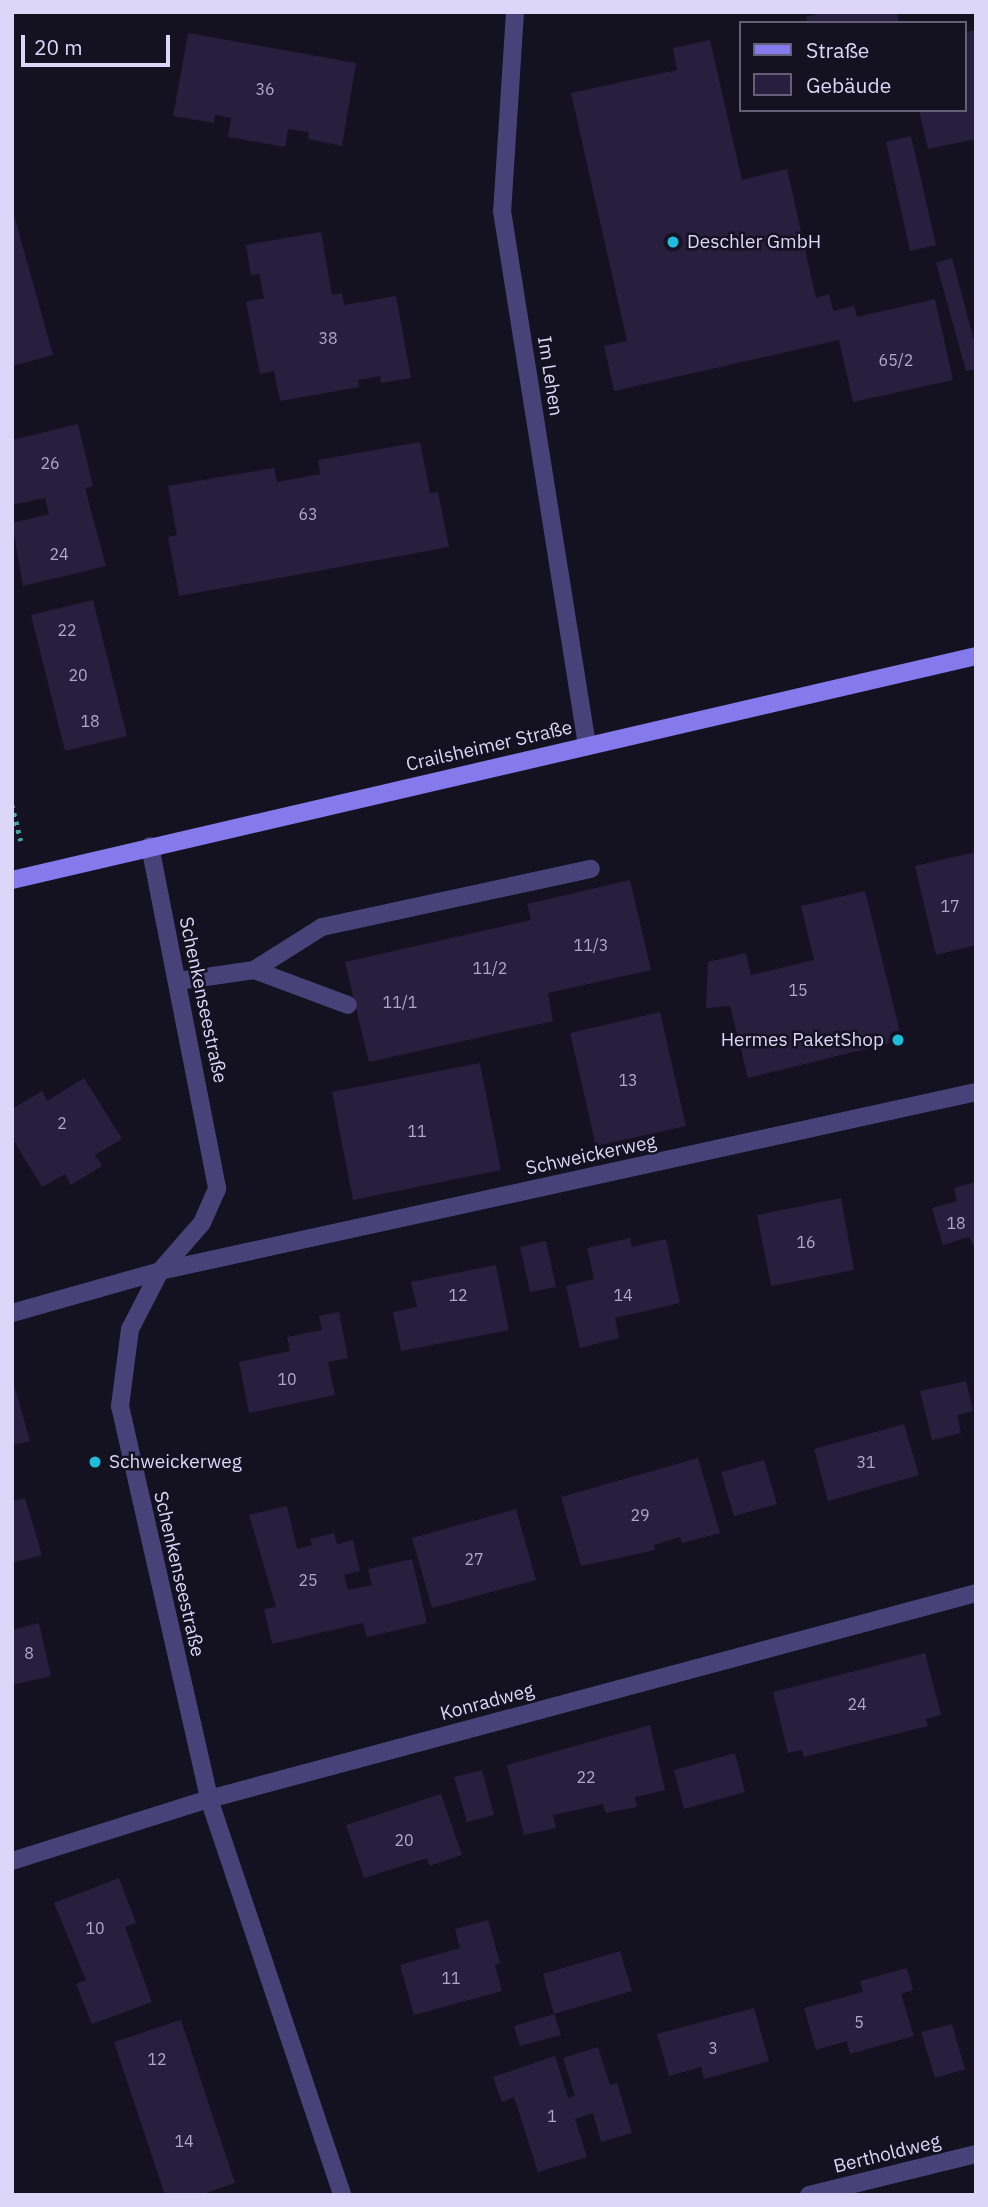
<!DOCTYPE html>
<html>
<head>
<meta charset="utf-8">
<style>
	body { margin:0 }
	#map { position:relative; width:988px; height:2207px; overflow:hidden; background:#141121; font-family:"IBM Plex Sans",sans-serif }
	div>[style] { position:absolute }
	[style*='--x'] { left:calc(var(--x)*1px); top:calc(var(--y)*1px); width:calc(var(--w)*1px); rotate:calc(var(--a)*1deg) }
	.building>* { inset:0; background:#281f3f }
	.path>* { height:4.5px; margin-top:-2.25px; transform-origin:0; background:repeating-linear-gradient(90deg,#3fa4a4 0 3.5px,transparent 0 8.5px) }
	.service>* { height:18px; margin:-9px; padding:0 9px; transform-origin:9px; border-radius:9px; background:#484279 }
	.minor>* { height:18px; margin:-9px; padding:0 9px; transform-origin:9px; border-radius:9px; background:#484279 }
	.secondary>* { height:18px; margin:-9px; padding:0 9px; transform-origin:9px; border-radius:9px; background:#857aec }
	.dots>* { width:19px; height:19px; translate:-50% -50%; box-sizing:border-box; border:4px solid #141121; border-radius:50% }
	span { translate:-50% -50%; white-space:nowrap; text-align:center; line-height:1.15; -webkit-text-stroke:5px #141121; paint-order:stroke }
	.number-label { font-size:16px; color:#afa8ca }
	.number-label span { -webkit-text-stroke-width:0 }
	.poi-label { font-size:19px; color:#dcd6f9 }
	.left { translate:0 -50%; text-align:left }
	.right { translate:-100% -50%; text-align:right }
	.street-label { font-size:19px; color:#dcd6f9 }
	.frame { position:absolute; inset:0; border:14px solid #dcd6f9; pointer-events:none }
	.legend { position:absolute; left:739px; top:21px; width:228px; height:91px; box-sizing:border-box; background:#141121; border:2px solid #646077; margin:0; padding:9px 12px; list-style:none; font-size:21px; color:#dcd6f9 }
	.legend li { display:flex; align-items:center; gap:14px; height:35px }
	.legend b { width:35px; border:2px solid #646077 }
	.scale { position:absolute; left:21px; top:35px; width:149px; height:32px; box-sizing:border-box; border:4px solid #dcd6f9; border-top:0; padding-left:9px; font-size:21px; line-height:24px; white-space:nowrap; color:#dcd6f9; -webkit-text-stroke:5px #141121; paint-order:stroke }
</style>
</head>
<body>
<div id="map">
	<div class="building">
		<div style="clip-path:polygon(825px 12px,897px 12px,899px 23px,808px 23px,806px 17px)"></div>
		<div style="clip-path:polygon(976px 30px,976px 139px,928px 149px,919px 110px,965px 110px,965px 32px)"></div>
		<div style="clip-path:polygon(188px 33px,356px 63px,342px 146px,308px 139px,309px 132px,288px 129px,285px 147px,228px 137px,231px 118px,215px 115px,214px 123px,173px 116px)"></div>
		<div style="clip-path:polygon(710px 40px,742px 180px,787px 169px,816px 298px,829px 294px,833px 311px,854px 306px,857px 317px,935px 299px,953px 380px,853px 402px,839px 340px,614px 391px,604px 346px,627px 341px,571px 93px,677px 70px,673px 48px)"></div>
		<div style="clip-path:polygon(911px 136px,936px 245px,910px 251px,886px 142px)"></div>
		<div style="clip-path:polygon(12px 208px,53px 355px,12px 366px)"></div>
		<div style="clip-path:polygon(321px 232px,332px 295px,342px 293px,344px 305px,396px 296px,411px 378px,381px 383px,380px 376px,358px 380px,359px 387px,280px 401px,274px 371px,260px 374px,246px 302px,264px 298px,259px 274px,251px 275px,246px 245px)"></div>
		<div style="clip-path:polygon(952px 258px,976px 348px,976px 369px,966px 371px,936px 263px)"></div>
		<div style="clip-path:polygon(78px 424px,93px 486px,85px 488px,106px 566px,23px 586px,12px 523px,49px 514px,45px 498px,12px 505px,12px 440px)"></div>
		<div style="clip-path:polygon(420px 442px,430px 493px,438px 492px,449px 547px,179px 596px,168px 537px,177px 535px,168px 486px,274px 468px,277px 482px,320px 474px,318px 460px)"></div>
		<div style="clip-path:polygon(93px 600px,127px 736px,65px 751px,31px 615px)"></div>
		<div style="clip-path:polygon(976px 852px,976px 945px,936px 955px,915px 866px)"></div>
		<div style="clip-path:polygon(630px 880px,651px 970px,548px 993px,553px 1021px,369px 1062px,345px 962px,531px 920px,527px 904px)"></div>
		<div style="clip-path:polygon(865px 891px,902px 1040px,748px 1078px,730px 1006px,706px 1008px,708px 962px,746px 953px,751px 975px,814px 960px,801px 906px)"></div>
		<div style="clip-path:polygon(660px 1012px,686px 1126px,596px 1146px,570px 1033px)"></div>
		<div style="clip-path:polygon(480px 1063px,501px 1170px,353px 1200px,332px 1092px)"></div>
		<div style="clip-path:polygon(84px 1078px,122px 1139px,95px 1155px,102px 1166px,71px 1185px,65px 1174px,42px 1187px,12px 1138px,12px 1109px,42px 1091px,47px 1101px)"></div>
		<div style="clip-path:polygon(976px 1182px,976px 1250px,969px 1237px,943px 1245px,932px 1208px,957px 1201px,954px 1188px)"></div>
		<div style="clip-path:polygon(841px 1198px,854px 1270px,771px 1286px,757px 1215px)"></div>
		<div style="clip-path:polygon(630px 1238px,632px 1247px,666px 1239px,680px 1303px,615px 1318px,619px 1338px,580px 1348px,566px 1286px,594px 1279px,587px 1248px)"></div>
		<div style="clip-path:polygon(546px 1241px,556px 1287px,530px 1292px,520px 1247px)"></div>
		<div style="clip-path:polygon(496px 1265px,509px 1330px,401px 1351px,393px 1312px,417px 1307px,411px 1282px)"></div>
		<div style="clip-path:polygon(339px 1312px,348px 1358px,328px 1362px,335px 1395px,249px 1413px,239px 1362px,290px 1351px,287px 1337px,322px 1330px,319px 1316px)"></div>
		<div style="clip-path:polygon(12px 1377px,30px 1441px,12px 1445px)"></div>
		<div style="clip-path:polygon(966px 1381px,973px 1411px,957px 1415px,961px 1433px,932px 1440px,920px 1391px)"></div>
		<div style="clip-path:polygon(904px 1424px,919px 1475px,828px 1501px,814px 1449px)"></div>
		<div style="clip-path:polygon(698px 1458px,720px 1533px,682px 1543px,680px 1537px,654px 1545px,655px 1550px,581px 1566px,561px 1497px)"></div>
		<div style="clip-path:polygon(764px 1460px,777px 1504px,734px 1516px,721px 1472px)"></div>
		<div style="clip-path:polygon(25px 1498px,42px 1555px,12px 1563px,12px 1501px)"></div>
		<div style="clip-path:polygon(287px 1506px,297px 1549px,312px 1545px,310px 1539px,334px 1533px,337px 1544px,353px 1540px,360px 1571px,344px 1575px,348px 1590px,372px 1585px,368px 1569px,412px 1559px,427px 1623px,367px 1637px,363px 1623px,272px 1644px,264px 1609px,276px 1607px,249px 1515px)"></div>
		<div style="clip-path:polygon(516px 1509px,536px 1580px,432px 1608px,412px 1538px)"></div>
		<div style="clip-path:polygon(39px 1623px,51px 1676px,12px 1685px,12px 1630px)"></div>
		<div style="clip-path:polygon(925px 1653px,941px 1715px,926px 1719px,928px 1726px,804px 1757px,802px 1750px,788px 1753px,773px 1692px)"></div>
		<div style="clip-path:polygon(650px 1725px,665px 1790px,635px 1797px,637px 1807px,606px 1813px,603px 1804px,553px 1815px,556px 1828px,524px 1835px,507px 1765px)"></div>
		<div style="clip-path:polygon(735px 1753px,745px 1792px,684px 1809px,674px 1770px)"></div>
		<div style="clip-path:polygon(482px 1770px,494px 1815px,467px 1822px,454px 1777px)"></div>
		<div style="clip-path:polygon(441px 1794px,462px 1855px,429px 1866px,427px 1858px,364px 1878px,346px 1825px)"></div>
		<div style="clip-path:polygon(119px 1878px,136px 1923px,125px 1927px,152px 2002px,92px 2024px,76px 1984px,86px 1980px,54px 1903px)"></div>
		<div style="clip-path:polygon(488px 1920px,500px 1963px,495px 1965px,502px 1991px,414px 2015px,400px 1965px,460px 1948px,455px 1929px)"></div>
		<div style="clip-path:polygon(620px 1951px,632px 1991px,554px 2014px,543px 1974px)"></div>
		<div style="clip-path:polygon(907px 1968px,913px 1990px,901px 1994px,914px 2036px,850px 2054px,847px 2041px,816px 2050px,804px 2008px,863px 1992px,860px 1981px)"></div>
		<div style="clip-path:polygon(754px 2008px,769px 2061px,704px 2079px,701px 2067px,669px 2076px,657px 2034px)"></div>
		<div style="clip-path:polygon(554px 2014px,561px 2035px,520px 2046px,514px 2026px)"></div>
		<div style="clip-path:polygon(181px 2020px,235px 2183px,200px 2195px,165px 2195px,114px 2042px)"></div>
		<div style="clip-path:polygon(952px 2024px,965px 2069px,935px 2078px,921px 2032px)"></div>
		<div style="clip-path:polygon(598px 2047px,610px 2085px,617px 2083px,632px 2133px,601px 2142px,593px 2113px,575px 2119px,587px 2157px,538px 2172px,514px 2097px,502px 2102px,493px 2077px,555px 2056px,568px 2098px,575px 2096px,563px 2058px)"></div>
	</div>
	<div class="path">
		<div style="--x:12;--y:805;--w:37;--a:76"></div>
	</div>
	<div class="service">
		<div style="--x:254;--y:970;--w:100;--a:20.4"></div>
		<div style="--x:178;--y:981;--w:77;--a:-8.2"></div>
		<div style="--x:254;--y:970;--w:80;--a:-32.3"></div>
		<div style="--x:322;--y:927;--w:275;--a:-12.2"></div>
	</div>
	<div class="minor">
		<div style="--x:515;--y:12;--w:199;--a:93.7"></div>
		<div style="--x:502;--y:211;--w:541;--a:80.96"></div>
		<div style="--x:150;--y:846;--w:349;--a:78.9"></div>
		<div style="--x:217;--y:1189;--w:37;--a:114"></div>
		<div style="--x:202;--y:1223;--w:64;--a:131.2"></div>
		<div style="--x:160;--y:1271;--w:65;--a:117.3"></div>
		<div style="--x:130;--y:1329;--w:78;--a:97.4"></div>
		<div style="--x:120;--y:1406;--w:403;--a:77.2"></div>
		<div style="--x:209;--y:1799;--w:418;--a:71.4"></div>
		<div style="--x:12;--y:1313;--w:154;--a:-15.8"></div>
		<div style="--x:160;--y:1271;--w:835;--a:-12.37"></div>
		<div style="--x:12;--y:1861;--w:207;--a:-17.5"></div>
		<div style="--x:209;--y:1799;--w:794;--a:-15.03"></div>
		<div style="--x:809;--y:2195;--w:172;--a:-13.8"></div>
	</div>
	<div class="secondary">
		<div style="--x:12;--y:880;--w:990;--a:-13.08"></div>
	</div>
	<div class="dots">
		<div style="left:673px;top:242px;background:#1fbcdc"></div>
		<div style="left:898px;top:1040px;background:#1fbcdc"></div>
		<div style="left:95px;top:1462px;background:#1fbcdc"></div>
	</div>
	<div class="number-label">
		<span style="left:265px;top:89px">36</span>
		<span style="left:328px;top:338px">38</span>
		<span style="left:896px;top:360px">65/2</span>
		<span style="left:50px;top:463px">26</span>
		<span style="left:308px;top:514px">63</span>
		<span style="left:59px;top:554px">24</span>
		<span style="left:67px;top:630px">22</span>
		<span style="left:78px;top:675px">20</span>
		<span style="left:90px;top:721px">18</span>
		<span style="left:950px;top:906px">17</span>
		<span style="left:591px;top:945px">11/3</span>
		<span style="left:490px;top:968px">11/2</span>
		<span style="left:798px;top:990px">15</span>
		<span style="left:400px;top:1002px">11/1</span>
		<span style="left:628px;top:1080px">13</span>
		<span style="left:62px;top:1123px">2</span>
		<span style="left:417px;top:1131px">11</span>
		<span style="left:956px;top:1223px">18</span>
		<span style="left:806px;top:1242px">16</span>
		<span style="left:458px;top:1295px">12</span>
		<span style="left:623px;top:1295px">14</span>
		<span style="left:287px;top:1379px">10</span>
		<span style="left:866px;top:1462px">31</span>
		<span style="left:640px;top:1515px">29</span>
		<span style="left:474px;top:1559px">27</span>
		<span style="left:308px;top:1580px">25</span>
		<span style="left:29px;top:1653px">8</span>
		<span style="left:857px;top:1704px">24</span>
		<span style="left:586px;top:1777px">22</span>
		<span style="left:404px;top:1840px">20</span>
		<span style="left:95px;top:1928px">10</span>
		<span style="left:451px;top:1978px">11</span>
		<span style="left:859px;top:2022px">5</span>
		<span style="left:713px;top:2048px">3</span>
		<span style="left:157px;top:2059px">12</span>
		<span style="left:552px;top:2116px">1</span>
		<span style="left:184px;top:2141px">14</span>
	</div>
	<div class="poi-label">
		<span class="left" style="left:687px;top:242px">Deschler GmbH</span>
		<span class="right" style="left:884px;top:1040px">Hermes PaketShop</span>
		<span class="left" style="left:109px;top:1462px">Schweickerweg</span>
	</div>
	<div class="street-label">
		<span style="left:550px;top:376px;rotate:81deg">Im Lehen</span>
		<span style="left:489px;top:746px;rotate:-13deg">Crailsheimer Straße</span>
		<span style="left:203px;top:1000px;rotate:78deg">Schenkenseestraße</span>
		<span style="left:591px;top:1155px;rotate:-12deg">Schweickerweg</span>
		<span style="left:179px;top:1574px;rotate:77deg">Schenkenseestraße</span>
		<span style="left:487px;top:1702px;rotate:-15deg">Konradweg</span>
		<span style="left:887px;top:2154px;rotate:-14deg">Bertholdweg</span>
	</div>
	<div class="frame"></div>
	<ul class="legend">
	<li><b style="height:9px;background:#857aec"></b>Straße</li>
	<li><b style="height:19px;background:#281f3f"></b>Gebäude</li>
	</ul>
	<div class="scale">20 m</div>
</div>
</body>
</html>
